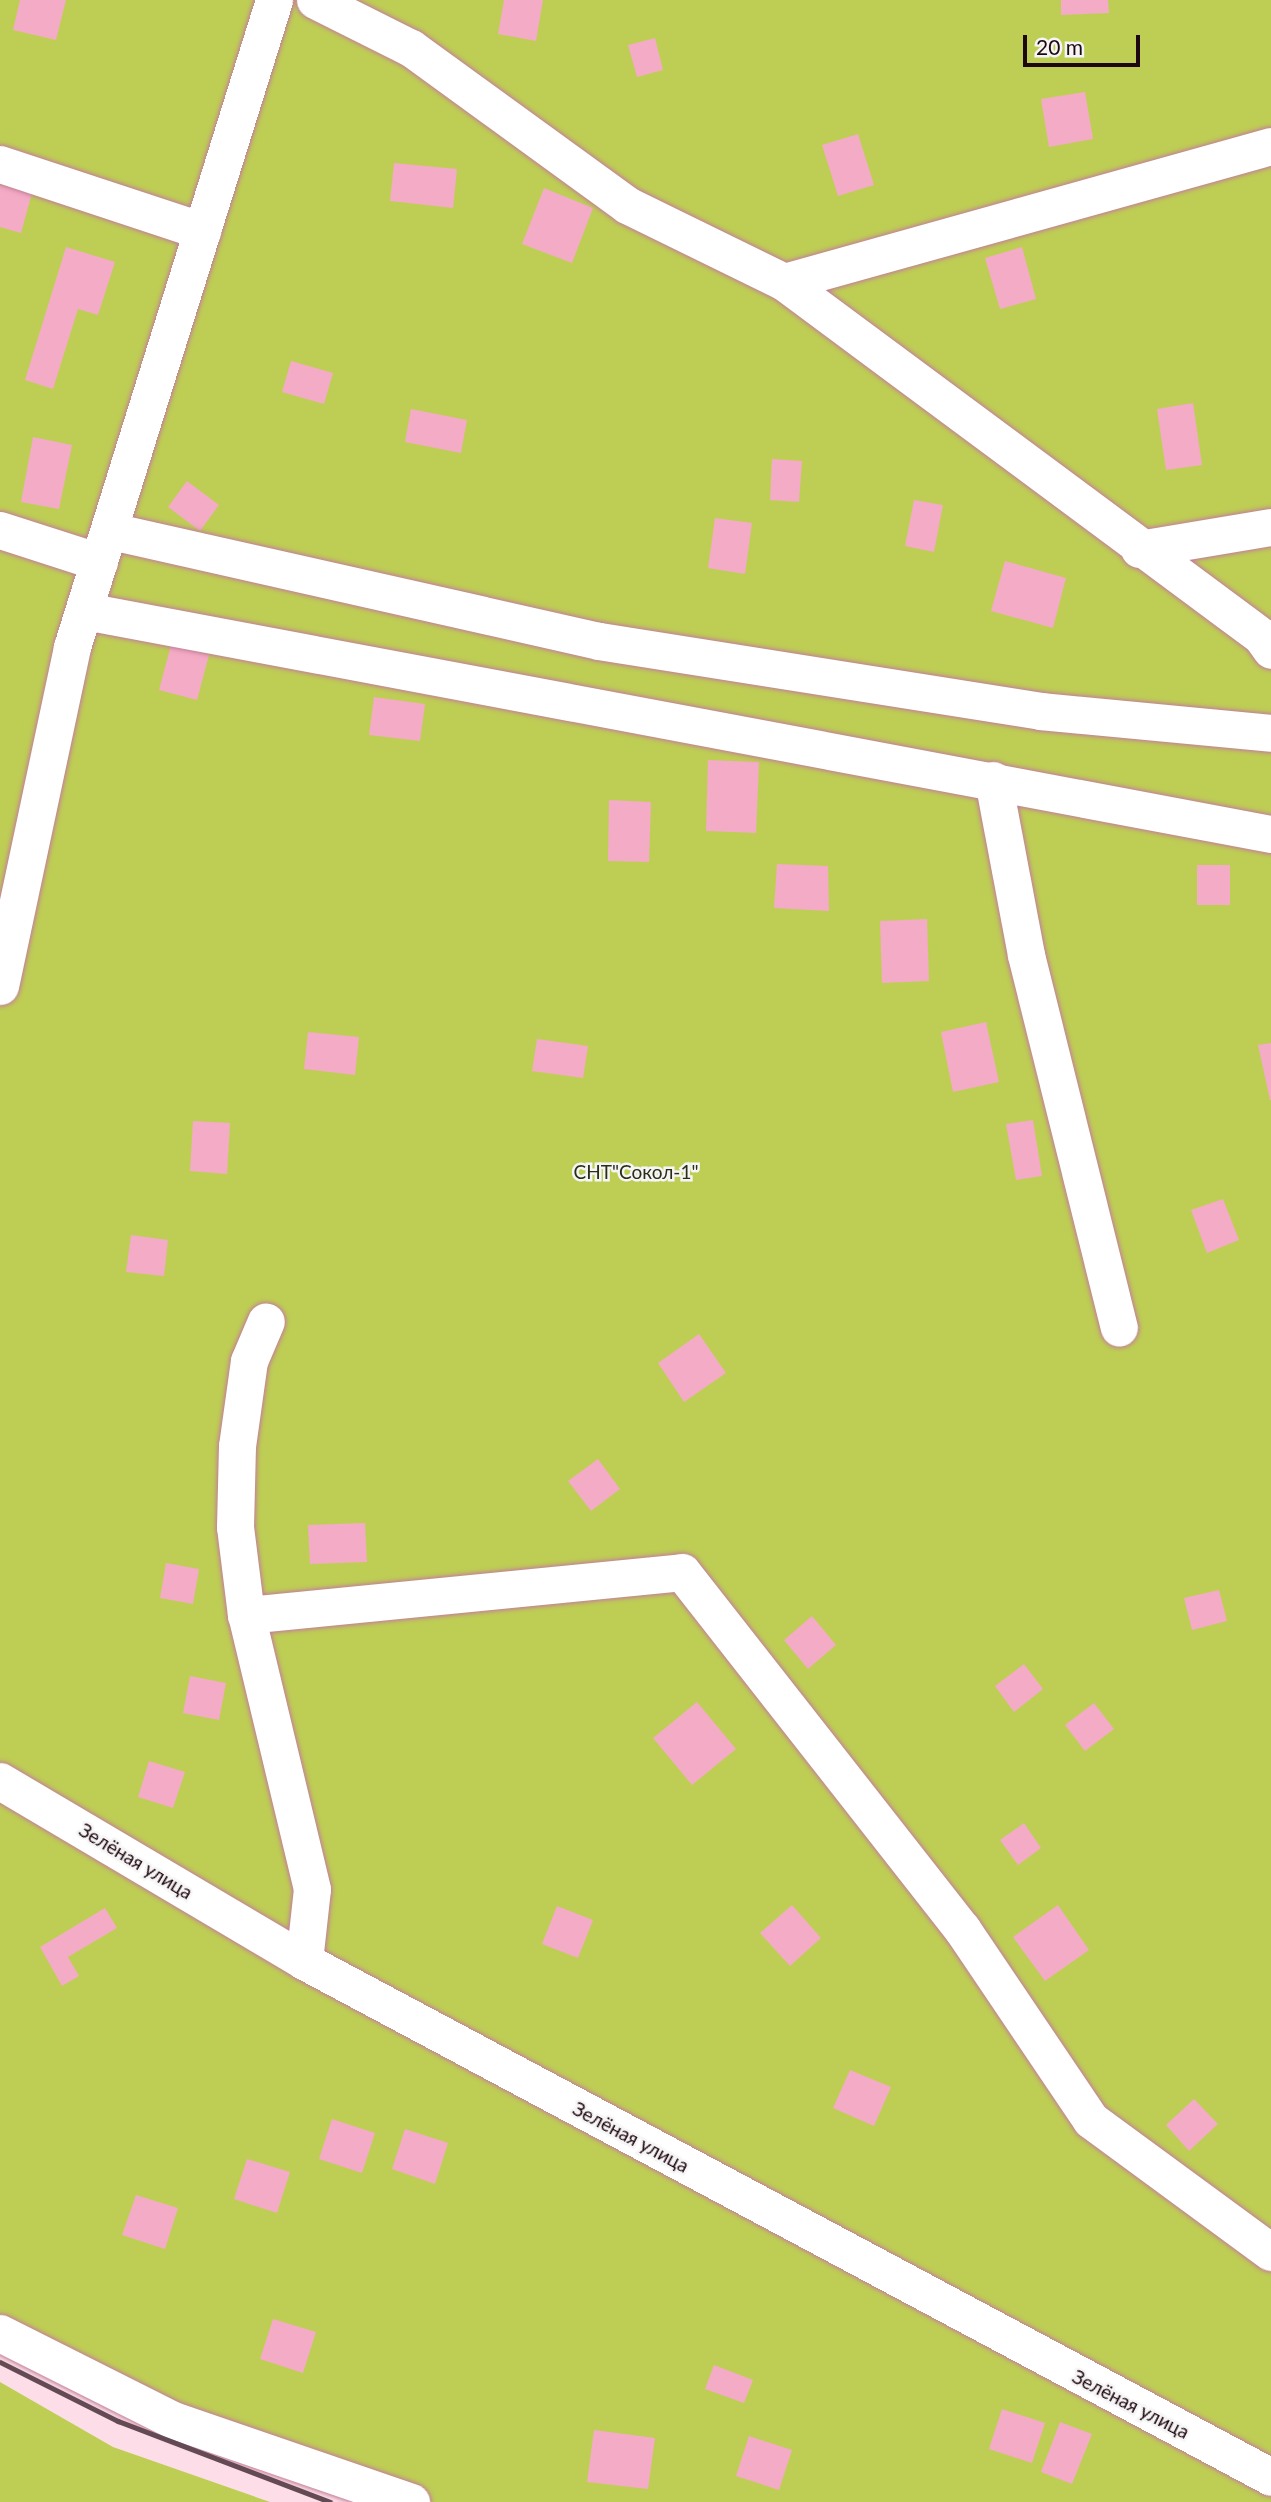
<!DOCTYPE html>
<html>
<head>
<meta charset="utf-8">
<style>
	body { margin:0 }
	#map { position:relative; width:1271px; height:2502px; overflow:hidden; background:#fddee8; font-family:Lato,sans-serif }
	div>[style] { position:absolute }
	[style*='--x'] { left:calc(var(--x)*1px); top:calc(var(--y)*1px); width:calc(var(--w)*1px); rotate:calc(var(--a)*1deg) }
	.green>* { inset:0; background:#bece54 }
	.building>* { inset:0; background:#f4abc5 }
	.roads { filter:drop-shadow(0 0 2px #c37e98) drop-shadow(0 0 2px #c37e98) }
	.minor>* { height:37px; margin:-18.5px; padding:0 18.5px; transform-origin:18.5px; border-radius:18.5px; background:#fff }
	.rail>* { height:5px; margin:-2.5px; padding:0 2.5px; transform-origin:2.5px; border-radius:2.5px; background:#644a54 }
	span { translate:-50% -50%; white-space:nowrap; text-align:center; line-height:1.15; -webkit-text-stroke:5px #f5f5f5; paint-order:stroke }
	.park-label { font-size:19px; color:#2a2d17 }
	.street-label { font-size:19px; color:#1f0711 }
	.scale { position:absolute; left:1023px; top:35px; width:117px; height:32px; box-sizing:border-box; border:4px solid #1f0711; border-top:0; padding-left:9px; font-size:21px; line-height:24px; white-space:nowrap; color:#1f0711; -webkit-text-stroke:5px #f5f5f5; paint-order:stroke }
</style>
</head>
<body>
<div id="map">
	<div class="green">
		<div style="clip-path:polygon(0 0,1271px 0,1271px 2502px,376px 2502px,0 2343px)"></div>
		<div style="clip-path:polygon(0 2382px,113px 2447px,270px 2502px,0 2502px)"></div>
	</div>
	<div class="building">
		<div style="clip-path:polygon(20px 0,66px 0,56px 40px,13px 30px)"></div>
		<div style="clip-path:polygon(504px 0,543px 0,536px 41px,498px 34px)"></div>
		<div style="clip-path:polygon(1061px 0,1108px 0,1109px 13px,1061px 15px)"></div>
		<div style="clip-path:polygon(655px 38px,663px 70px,637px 77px,628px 45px)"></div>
		<div style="clip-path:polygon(1085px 92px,1093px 139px,1049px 147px,1041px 99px)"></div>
		<div style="clip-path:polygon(858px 134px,874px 185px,838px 196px,822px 145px)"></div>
		<div style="clip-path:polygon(394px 163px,457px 169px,453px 208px,390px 201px)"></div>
		<div style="clip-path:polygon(0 185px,32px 193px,21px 233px,0 227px)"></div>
		<div style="clip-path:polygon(544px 188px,593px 208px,572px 263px,522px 244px)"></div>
		<div style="clip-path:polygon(66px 247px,115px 262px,98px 315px,78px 309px,53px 389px,25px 380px)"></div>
		<div style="clip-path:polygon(1022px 247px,1036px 299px,1000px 309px,985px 258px)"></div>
		<div style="clip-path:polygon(291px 361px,333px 373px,324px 404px,282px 392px)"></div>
		<div style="clip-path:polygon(1193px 403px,1202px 465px,1166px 470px,1157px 409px)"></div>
		<div style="clip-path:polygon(411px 409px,467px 420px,461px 453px,405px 442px)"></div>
		<div style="clip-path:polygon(33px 437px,72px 445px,59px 509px,21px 502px)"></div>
		<div style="clip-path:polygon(772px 459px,802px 461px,799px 502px,770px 500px)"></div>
		<div style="clip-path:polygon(187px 481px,219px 505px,200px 531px,168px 507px)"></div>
		<div style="clip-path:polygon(914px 500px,943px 505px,934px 552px,905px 546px)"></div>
		<div style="clip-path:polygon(715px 518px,752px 523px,745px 574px,708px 568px)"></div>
		<div style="clip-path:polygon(1005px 561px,1066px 578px,1053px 628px,991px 611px)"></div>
		<div style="clip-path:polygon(171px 645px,209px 655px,197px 700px,159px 690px)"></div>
		<div style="clip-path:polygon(374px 697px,425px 704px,420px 741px,369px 735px)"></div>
		<div style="clip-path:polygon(708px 760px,759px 762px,756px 833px,706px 831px)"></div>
		<div style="clip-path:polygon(609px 800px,651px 802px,649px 862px,608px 861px)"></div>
		<div style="clip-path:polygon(777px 864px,828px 866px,829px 911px,774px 908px)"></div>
		<div style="clip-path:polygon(1197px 865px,1230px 865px,1230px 905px,1197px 905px)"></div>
		<div style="clip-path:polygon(927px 919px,929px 981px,882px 983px,880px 921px)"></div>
		<div style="clip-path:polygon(986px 1022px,999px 1082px,953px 1092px,941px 1032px)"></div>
		<div style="clip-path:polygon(308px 1032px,359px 1037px,355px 1075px,304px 1069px)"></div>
		<div style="clip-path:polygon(537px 1039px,588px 1046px,583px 1078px,532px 1071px)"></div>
		<div style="clip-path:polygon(1271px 1043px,1271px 1100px,1270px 1100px,1258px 1045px)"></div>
		<div style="clip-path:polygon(1033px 1120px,1042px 1176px,1016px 1180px,1006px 1124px)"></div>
		<div style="clip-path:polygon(193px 1121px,230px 1123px,227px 1174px,190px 1171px)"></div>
		<div style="clip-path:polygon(1223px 1199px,1239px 1240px,1207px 1253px,1191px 1210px)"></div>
		<div style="clip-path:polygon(131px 1235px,168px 1240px,164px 1276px,126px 1272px)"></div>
		<div style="clip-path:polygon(699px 1334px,726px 1373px,684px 1402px,658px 1363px)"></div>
		<div style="clip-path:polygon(598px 1459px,620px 1489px,591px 1511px,568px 1481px)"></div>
		<div style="clip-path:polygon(365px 1523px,367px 1562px,310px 1564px,308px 1525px)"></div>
		<div style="clip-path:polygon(166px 1563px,199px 1569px,193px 1604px,160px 1598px)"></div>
		<div style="clip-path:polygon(1219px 1590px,1227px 1621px,1192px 1630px,1184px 1598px)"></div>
		<div style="clip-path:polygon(812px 1616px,836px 1645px,808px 1669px,784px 1640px)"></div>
		<div style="clip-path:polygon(1024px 1664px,1043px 1689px,1014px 1712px,995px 1686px)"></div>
		<div style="clip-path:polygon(190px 1676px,226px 1683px,219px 1720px,183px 1713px)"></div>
		<div style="clip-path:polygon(697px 1702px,736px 1749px,692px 1785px,653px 1738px)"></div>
		<div style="clip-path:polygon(1094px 1703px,1114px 1729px,1085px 1751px,1065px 1725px)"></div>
		<div style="clip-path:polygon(149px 1761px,185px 1772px,173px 1808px,138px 1797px)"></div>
		<div style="clip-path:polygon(1024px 1823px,1041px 1848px,1018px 1865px,1000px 1840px)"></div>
		<div style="clip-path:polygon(792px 1905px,821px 1938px,790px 1966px,760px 1933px)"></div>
		<div style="clip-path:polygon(1058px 1905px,1089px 1950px,1045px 1981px,1013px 1937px)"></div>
		<div style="clip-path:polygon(557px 1906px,593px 1920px,578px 1958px,542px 1944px)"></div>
		<div style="clip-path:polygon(105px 1908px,117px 1928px,68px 1957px,79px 1976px,62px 1986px,40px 1947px)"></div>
		<div style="clip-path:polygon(850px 2070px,891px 2087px,874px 2126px,833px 2108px)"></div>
		<div style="clip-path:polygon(1194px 2099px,1218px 2124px,1189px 2151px,1166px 2125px)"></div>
		<div style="clip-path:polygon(332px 2119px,375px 2133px,362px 2173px,319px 2159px)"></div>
		<div style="clip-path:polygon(405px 2129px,448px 2143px,435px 2184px,392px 2169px)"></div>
		<div style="clip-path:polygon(247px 2159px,290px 2172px,277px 2213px,234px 2199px)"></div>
		<div style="clip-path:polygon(136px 2195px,178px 2208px,165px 2249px,122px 2235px)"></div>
		<div style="clip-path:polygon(273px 2319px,316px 2332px,303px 2373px,260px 2359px)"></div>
		<div style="clip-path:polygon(714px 2365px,753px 2380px,744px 2403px,705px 2389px)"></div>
		<div style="clip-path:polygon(1002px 2409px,1045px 2423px,1032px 2463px,989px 2449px)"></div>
		<div style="clip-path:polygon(1060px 2422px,1092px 2434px,1072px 2484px,1041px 2472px)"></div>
		<div style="clip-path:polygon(594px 2430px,655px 2438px,648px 2489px,587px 2482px)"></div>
		<div style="clip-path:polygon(749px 2436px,792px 2450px,779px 2490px,736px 2476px)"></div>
	</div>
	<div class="roads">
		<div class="minor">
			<div style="--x:315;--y:0;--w:107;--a:26.6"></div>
			<div style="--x:411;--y:48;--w:267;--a:36"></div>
			<div style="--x:627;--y:205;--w:175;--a:26.1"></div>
			<div style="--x:784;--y:282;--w:594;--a:36.58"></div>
			<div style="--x:1261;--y:636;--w:17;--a:54"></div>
			<div style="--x:0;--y:164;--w:213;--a:18.3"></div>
			<div style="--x:784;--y:282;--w:506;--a:-15.6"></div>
			<div style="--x:0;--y:530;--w:104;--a:17.9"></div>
			<div style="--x:111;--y:531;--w:500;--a:12.7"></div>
			<div style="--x:599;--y:641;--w:447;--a:9"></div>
			<div style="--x:1040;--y:711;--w:232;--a:5.4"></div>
			<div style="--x:1139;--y:549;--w:134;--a:-9.5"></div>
			<div style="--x:85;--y:611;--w:1207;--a:10.65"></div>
			<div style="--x:993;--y:780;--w:178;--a:79.3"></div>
			<div style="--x:1026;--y:955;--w:384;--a:76"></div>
			<div style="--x:0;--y:986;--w:347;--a:-78"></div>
			<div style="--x:72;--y:647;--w:678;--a:-72.66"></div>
			<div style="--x:246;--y:1615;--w:89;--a:-97.1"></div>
			<div style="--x:235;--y:1527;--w:81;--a:-88.6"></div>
			<div style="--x:237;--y:1446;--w:86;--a:-82"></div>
			<div style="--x:249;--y:1361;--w:43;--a:-67"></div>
			<div style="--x:0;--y:1781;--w:353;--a:30.6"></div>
			<div style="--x:304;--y:1961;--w:1096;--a:28.08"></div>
			<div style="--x:304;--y:1961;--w:72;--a:-83.7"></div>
			<div style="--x:312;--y:1889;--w:282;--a:-103.5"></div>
			<div style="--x:246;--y:1615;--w:438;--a:-5.6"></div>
			<div style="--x:682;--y:1572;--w:454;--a:51.9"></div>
			<div style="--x:962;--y:1929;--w:230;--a:56"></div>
			<div style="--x:1091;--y:2120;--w:223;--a:36.3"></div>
			<div style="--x:0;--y:2333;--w:194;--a:26.7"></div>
			<div style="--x:173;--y:2420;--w:252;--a:19"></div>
		</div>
	</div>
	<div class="rail">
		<div style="--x:0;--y:2362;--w:132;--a:26.6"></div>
		<div style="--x:118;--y:2421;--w:227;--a:20.9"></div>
	</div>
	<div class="park-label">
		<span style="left:636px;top:1172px">СНТ"Сокол-1"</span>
	</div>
	<div class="street-label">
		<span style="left:136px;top:1861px;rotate:31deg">Зелёная улица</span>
		<span style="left:631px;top:2137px;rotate:28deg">Зелёная улица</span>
		<span style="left:1131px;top:2404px;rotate:27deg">Зелёная улица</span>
	</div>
	<div class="scale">20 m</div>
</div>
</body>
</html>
